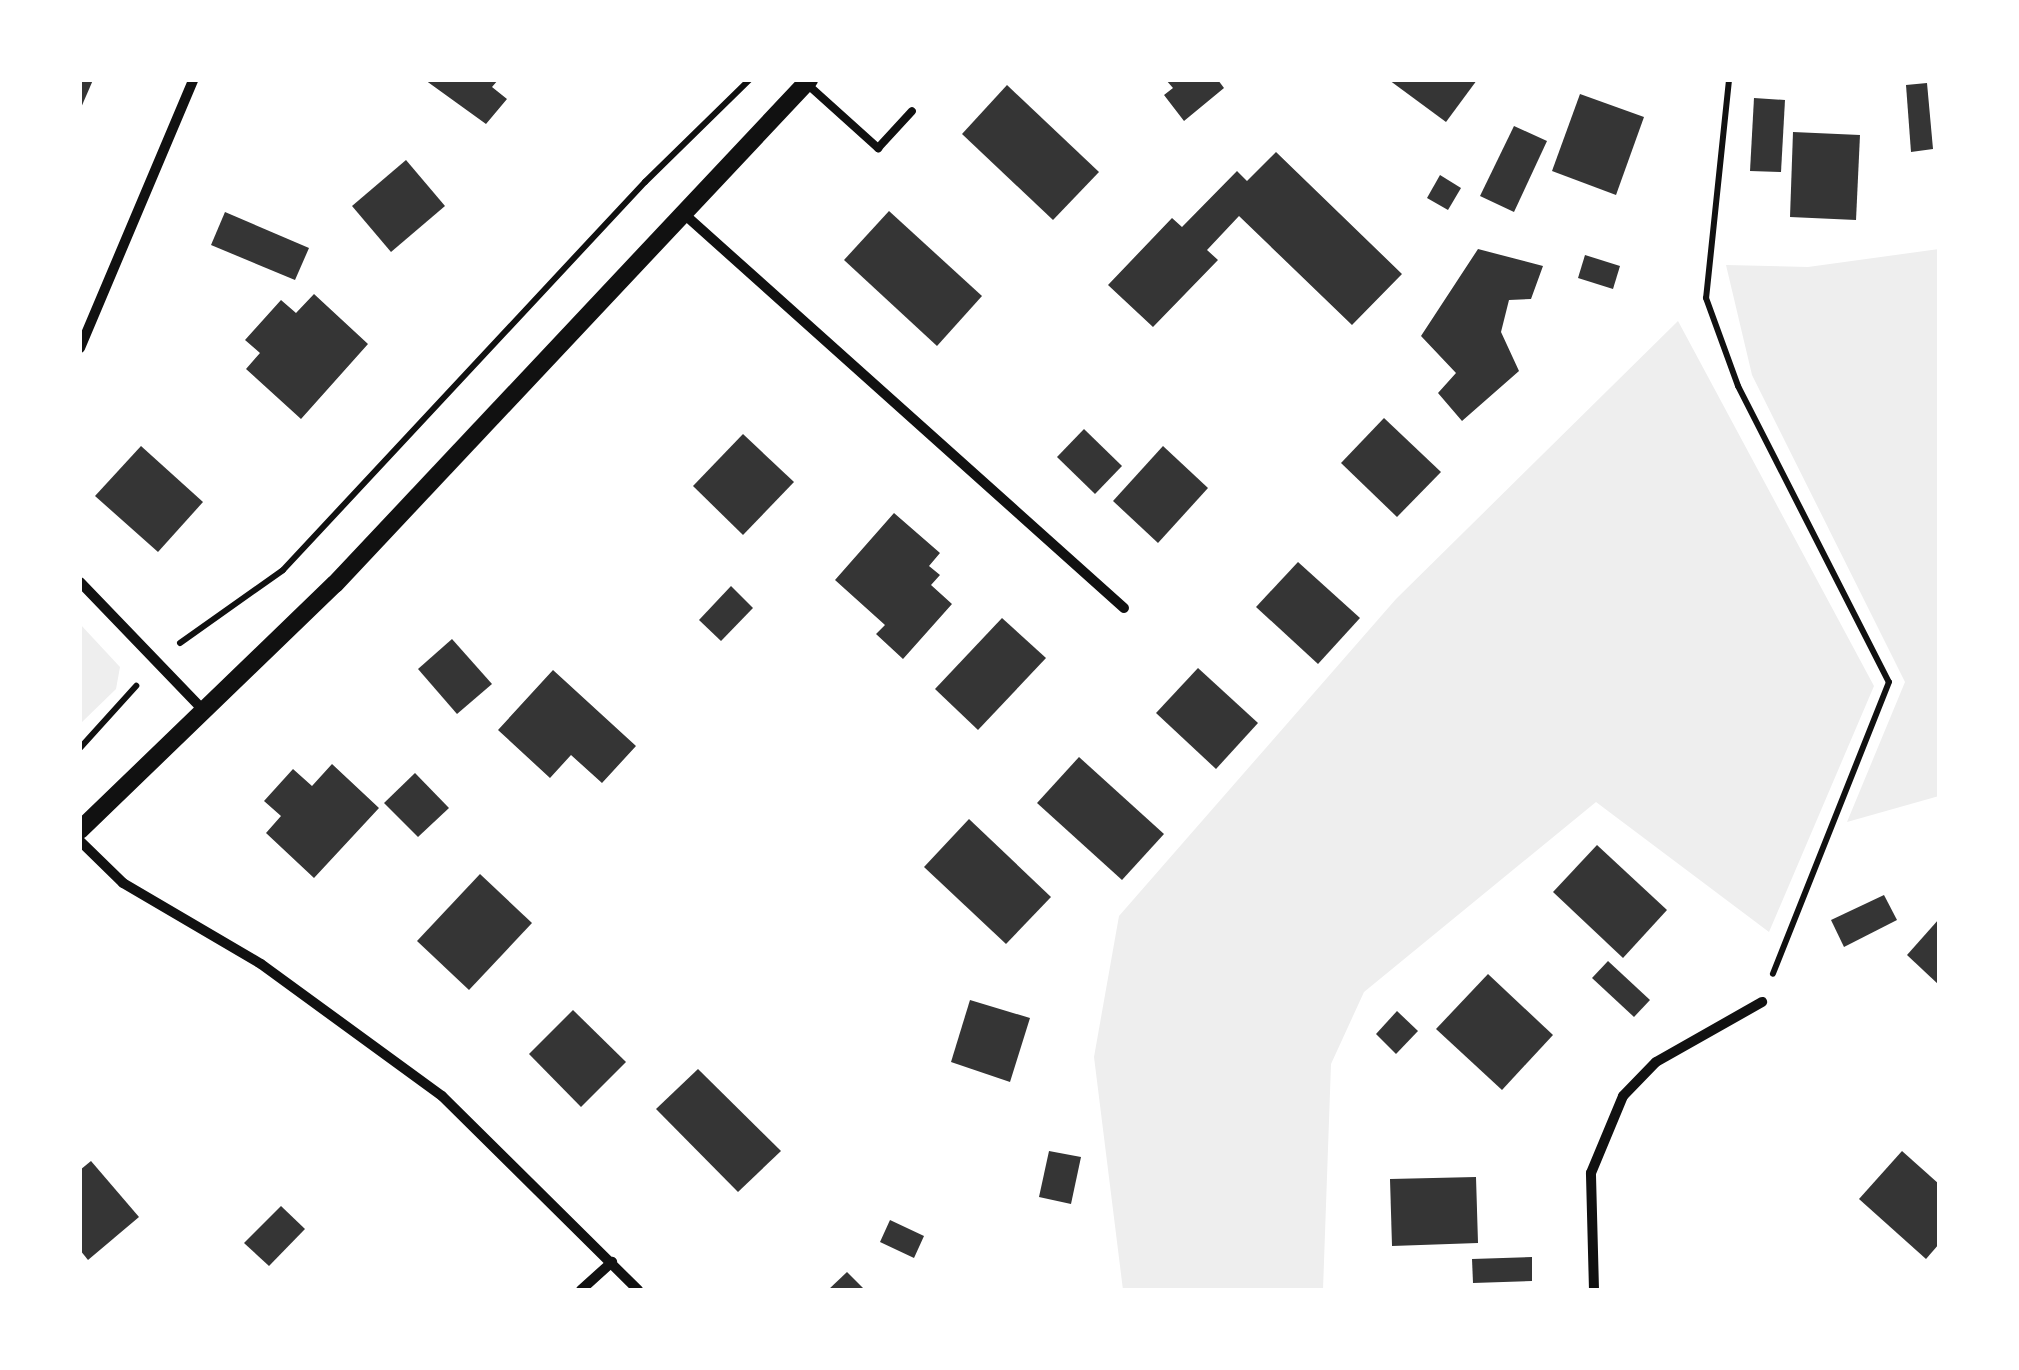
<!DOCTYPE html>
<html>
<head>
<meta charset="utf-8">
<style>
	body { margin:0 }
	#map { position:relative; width:2019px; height:1370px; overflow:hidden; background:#fff; font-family:"Noto Serif",serif }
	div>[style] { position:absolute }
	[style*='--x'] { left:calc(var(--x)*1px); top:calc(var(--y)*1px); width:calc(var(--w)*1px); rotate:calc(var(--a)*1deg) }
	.green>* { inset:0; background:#eee }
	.building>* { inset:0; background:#353535 }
	.path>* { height:6px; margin:-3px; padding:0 3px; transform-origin:3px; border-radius:3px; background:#111 }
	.service>* { height:8px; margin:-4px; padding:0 4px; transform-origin:4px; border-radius:4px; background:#111 }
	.minor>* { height:10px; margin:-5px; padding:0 5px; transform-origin:5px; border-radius:5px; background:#111 }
	.tertiary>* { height:18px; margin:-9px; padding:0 9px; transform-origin:9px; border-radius:9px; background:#111 }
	span { translate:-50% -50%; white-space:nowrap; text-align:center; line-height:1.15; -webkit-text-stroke:10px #fff; paint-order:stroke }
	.frame { position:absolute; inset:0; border:82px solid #fff; pointer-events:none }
</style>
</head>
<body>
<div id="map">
	<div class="green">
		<div style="clip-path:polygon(1939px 249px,1939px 796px,1847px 822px,1905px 682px,1752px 375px,1726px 265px,1808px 267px)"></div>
		<div style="clip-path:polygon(1678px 321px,1874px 686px,1769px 932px,1596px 802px,1364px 992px,1331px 1064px,1323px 1290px,1123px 1290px,1094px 1057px,1119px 916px,1396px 599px)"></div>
		<div style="clip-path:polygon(80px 624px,120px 667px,116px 689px,80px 724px)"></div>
	</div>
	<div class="building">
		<div style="clip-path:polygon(80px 80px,93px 80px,80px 110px)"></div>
		<div style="clip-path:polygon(425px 80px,498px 80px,492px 87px,507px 99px,486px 124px)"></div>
		<div style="clip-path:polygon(1166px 80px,1218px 80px,1224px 88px,1184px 121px,1164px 95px,1173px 88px)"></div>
		<div style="clip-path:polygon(1389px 80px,1477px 80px,1446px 122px)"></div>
		<div style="clip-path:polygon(1927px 83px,1933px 149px,1911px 152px,1906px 85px)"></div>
		<div style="clip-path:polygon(1007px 85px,1099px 172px,1053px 220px,962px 134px)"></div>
		<div style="clip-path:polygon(1580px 94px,1644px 117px,1616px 195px,1552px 171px)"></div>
		<div style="clip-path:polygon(1754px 98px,1785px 100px,1781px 172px,1750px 171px)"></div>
		<div style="clip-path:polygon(1514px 126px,1547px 141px,1514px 212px,1480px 196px)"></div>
		<div style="clip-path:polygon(1793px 132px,1860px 135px,1856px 220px,1790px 217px)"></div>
		<div style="clip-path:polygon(1276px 152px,1402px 274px,1352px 325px,1239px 216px,1207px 250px,1218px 260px,1153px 327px,1108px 285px,1172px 218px,1182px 227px,1237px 171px,1247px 181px)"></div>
		<div style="clip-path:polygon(406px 160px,445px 206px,391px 252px,352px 206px)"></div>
		<div style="clip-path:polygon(1440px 175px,1461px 188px,1448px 210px,1427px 198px)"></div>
		<div style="clip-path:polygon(889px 211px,982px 296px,937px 346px,844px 260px)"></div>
		<div style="clip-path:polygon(225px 212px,309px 248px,295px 280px,211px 245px)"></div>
		<div style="clip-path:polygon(1478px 249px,1543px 266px,1531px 299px,1509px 300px,1501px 332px,1519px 371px,1462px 421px,1438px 393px,1456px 373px,1421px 336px)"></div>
		<div style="clip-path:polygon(1585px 255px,1620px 266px,1613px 289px,1578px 278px)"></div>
		<div style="clip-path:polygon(314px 294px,368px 344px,301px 419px,246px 369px,260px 353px,245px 340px,281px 300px,296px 313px)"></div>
		<div style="clip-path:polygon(1384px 418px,1441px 472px,1397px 517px,1341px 463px)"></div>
		<div style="clip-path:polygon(1084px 429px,1122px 466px,1095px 494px,1057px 457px)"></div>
		<div style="clip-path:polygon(743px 434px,794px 482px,743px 535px,693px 486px)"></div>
		<div style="clip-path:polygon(141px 446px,203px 502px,158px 552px,95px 496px)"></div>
		<div style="clip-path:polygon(1163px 446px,1208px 488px,1158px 543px,1113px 501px)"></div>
		<div style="clip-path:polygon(894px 513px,940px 553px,929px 566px,940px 575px,931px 585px,952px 604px,903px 659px,876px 634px,885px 625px,835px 580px)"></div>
		<div style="clip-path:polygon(1298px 562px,1360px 618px,1318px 664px,1256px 607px)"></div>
		<div style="clip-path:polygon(731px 586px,753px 608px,721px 641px,699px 620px)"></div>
		<div style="clip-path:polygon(1002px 618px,1046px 658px,978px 730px,935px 689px)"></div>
		<div style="clip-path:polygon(452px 639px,492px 684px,457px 714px,418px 669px)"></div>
		<div style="clip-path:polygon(1198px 668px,1258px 723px,1216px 769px,1156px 713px)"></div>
		<div style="clip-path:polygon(553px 670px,636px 746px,602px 783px,571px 755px,550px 778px,498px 730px)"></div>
		<div style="clip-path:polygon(1079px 757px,1164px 834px,1122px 880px,1037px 803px)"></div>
		<div style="clip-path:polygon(332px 764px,379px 808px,314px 878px,266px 833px,281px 816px,264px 801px,293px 769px,312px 786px)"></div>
		<div style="clip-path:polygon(415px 773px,449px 808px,418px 837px,384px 803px)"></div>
		<div style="clip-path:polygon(969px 819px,1051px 897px,1006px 944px,924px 867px)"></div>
		<div style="clip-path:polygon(1597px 845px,1667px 910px,1623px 958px,1553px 892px)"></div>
		<div style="clip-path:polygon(480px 874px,532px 923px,469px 990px,417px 941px)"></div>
		<div style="clip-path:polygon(1884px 895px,1897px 920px,1844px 947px,1831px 920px)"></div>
		<div style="clip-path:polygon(1939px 919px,1939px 985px,1907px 955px)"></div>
		<div style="clip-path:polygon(1608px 961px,1650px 1000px,1634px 1017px,1592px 978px)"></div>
		<div style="clip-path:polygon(1488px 974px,1553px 1035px,1502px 1090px,1436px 1029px)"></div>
		<div style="clip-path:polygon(970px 1000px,1030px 1018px,1010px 1082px,951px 1062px)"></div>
		<div style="clip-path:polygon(573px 1010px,626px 1062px,581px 1107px,529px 1054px)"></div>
		<div style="clip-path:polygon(1397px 1011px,1418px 1031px,1396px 1054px,1376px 1034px)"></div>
		<div style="clip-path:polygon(698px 1069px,781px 1151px,738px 1192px,656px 1109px)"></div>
		<div style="clip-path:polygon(1049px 1151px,1081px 1157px,1071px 1204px,1039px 1197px)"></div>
		<div style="clip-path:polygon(1902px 1151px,1939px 1184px,1939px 1244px,1926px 1259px,1859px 1199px)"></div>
		<div style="clip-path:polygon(91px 1161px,139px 1217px,88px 1260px,80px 1250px,80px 1170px)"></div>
		<div style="clip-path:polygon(1476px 1177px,1478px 1243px,1392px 1246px,1390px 1179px)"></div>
		<div style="clip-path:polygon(281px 1206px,305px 1229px,269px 1266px,244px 1243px)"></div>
		<div style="clip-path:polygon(890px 1220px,924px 1236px,914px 1258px,880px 1242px)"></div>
		<div style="clip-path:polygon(1532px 1257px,1532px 1281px,1473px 1283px,1472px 1259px)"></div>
		<div style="clip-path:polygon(847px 1272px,865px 1290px,828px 1290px)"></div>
	</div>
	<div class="path">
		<div style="--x:1729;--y:80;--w:219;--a:96"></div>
		<div style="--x:1706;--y:298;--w:94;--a:70"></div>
		<div style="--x:1738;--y:386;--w:332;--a:63"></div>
		<div style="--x:1889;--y:682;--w:314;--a:111.7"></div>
		<div style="--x:180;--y:643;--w:126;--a:-35.3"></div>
		<div style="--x:283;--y:570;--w:531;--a:-46.99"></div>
		<div style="--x:645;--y:182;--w:146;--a:-44.4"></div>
		<div style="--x:80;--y:748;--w:84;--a:-47.9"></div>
	</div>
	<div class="service">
		<div style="--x:807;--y:84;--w:96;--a:42"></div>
		<div style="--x:878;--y:148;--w:50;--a:-47.4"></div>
	</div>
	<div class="minor">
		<div style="--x:683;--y:213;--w:592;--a:41.85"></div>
		<div style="--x:80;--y:348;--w:291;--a:-67.1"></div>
		<div style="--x:80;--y:582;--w:179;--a:46.1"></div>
		<div style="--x:80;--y:841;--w:60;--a:44.3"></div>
		<div style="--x:123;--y:883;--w:160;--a:30.4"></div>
		<div style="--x:261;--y:964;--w:224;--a:36.1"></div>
		<div style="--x:442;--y:1096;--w:276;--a:44.7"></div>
		<div style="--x:581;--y:1290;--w:42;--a:-42.1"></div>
		<div style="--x:1594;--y:1290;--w:117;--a:-91.5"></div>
		<div style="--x:1591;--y:1173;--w:83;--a:-67.4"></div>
		<div style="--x:1623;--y:1096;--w:47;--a:-45.9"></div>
		<div style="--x:1656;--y:1062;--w:122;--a:-29.5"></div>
	</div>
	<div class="tertiary">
		<div style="--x:80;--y:830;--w:354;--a:-44"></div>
		<div style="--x:335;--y:584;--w:692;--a:-46.76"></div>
	</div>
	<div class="frame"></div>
</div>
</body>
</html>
